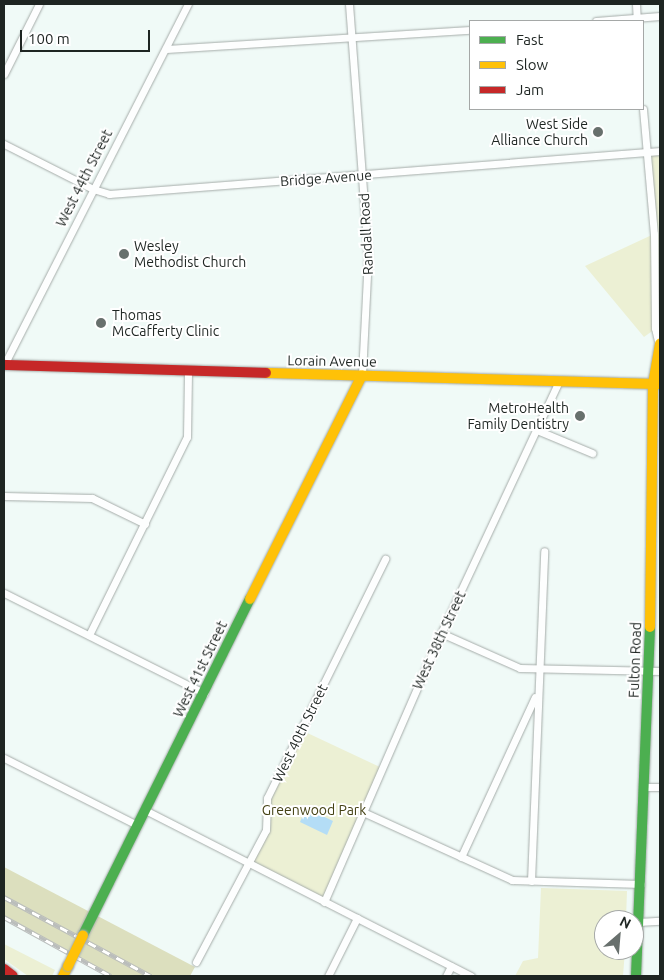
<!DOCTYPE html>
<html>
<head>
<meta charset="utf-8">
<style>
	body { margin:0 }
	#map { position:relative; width:664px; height:980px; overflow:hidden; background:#f0faf7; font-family:Ubuntu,sans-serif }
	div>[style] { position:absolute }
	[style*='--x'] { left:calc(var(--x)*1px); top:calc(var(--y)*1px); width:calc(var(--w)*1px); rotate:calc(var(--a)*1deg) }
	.green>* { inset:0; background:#ecf0d4 }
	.forest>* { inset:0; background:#dcdfbe }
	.water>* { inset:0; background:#b4ddf6 }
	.roads { filter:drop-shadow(0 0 1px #a5aca9) drop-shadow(0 0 1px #a5aca9) }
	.street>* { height:7px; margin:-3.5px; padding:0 3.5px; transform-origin:3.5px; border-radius:3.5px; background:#fdfefe }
	.fast>* { height:10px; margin:-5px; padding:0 5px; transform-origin:5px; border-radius:5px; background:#4caf50 }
	.slow>* { height:10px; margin:-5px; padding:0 5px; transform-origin:5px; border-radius:5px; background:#ffc107 }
	.jam>* { height:10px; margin:-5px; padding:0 5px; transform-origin:5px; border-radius:5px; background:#c62828 }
	.rail>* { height:4.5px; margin-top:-2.25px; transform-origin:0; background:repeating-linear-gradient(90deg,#fff 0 8px,#babdbc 0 16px); box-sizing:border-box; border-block:1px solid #babdbc }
	.bridges { filter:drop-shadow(0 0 1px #a5aca9) drop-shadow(0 0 1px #a5aca9) }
	.slow-bridge>* { height:10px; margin:-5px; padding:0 5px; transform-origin:5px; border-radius:5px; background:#ffc107 }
	.dots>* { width:14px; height:14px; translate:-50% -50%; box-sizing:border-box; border:2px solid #fff; border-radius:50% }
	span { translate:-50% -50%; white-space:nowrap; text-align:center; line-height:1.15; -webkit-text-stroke:4px #fff; paint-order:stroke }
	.poi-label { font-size:14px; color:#1e2522 }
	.right { translate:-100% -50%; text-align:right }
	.left { translate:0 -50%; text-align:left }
	.street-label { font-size:14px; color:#1e2522 }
	.park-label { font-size:14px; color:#454215 }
	.frame { position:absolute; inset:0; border:5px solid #1e2522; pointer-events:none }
	.legend { position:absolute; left:469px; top:20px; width:175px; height:90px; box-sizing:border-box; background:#fff; border:1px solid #a5a8a7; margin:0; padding:6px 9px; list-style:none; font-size:15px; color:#1e2522 }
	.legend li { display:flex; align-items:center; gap:10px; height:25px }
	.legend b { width:25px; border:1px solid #a5a8a7 }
	.north { position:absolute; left:594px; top:910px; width:50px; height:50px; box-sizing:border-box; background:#fff; border:1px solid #a5a8a7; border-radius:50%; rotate:27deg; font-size:14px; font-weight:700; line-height:20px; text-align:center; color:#1e2522 }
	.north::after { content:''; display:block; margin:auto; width:18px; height:22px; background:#68706d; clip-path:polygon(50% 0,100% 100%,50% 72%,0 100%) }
	.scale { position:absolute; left:20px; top:30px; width:130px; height:22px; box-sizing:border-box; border:2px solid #1e2522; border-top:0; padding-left:6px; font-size:15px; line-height:18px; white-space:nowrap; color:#1e2522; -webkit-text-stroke:4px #fff; paint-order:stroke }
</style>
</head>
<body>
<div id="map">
	<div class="green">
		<div style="clip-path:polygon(660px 151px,660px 344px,655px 329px,644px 337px,585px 266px,654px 234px,646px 152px)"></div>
		<div style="clip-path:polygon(301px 730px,382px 768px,324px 902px,249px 863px,266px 830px,267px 798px)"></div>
		<div style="clip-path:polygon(541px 888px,627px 891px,626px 920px,604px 920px,604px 950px,625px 950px,623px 976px,515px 976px,523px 961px,538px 958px)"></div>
		<div style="clip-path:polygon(4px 944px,55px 970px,52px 976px,28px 976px,4px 959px)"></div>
	</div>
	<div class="forest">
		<div style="clip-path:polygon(4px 867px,195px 967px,190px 976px,112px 976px,4px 917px)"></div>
	</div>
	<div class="water">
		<div style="clip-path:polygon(306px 808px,333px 821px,327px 835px,300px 822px)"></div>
	</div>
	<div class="roads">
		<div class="street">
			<div style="--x:349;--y:4;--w:253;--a:85.7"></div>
			<div style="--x:368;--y:256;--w:119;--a:92.9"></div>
			<div style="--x:636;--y:4;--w:17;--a:87"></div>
			<div style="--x:596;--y:21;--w:64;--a:-4.5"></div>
			<div style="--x:166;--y:49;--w:305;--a:-3.6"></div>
			<div style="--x:4;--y:74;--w:78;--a:-63.4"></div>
			<div style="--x:643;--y:109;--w:125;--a:85"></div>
			<div style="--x:654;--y:234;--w:94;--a:89.4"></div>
			<div style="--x:655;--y:328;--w:18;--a:77"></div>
			<div style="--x:4;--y:144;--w:100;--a:26.8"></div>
			<div style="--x:93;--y:189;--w:17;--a:17"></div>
			<div style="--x:109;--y:194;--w:553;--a:-4.46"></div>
			<div style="--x:4;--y:365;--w:405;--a:-63"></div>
			<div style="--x:537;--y:430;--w:60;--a:22.7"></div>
			<div style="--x:4;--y:496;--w:88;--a:1.3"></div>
			<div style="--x:92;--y:498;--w:59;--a:26.1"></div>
			<div style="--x:4;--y:593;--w:224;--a:26.6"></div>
			<div style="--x:441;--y:633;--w:86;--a:23.9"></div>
			<div style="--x:520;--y:668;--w:140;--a:1.2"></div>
			<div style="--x:89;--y:635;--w:221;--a:-63.7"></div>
			<div style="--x:187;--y:437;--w:64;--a:-89.1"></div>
			<div style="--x:4;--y:758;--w:149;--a:26.7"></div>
			<div style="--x:642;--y:787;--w:18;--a:0"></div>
			<div style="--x:145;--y:810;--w:366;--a:27"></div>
			<div style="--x:363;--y:812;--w:164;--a:24.5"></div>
			<div style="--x:512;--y:880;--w:129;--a:1.8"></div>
			<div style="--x:461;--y:857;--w:176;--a:-65.2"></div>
			<div style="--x:531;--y:881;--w:330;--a:-87.7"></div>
			<div style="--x:324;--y:902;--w:293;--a:-66.5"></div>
			<div style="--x:441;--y:633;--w:278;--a:-64.9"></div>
			<div style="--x:638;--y:922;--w:22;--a:-3"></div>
			<div style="--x:196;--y:962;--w:149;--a:-62.1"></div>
			<div style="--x:266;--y:830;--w:32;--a:-88"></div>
			<div style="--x:267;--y:798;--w:267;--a:-63.7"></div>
			<div style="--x:328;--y:976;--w:65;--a:-63.4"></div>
			<div style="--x:446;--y:976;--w:11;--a:-63"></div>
		</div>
		<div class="fast">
			<div style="--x:83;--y:935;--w:375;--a:-63.6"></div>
			<div style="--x:636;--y:976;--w:349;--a:-87.7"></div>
		</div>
		<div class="slow">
			<div style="--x:266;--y:373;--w:394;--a:1.6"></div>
			<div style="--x:250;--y:599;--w:250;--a:-63.4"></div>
			<div style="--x:650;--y:627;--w:243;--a:-89.3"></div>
			<div style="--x:653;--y:384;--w:41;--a:-80.1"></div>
			<div style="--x:63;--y:976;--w:11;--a:-63"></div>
		</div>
		<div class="jam">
			<div style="--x:4;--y:365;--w:262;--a:1.7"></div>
			<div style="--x:4;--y:969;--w:11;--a:38"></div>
		</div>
	</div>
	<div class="rail">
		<div style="--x:4;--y:897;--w:167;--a:28.3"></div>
		<div style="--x:4;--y:917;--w:122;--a:28.9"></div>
	</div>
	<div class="bridges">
		<div class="slow-bridge">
			<div style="--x:68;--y:966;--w:34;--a:-64"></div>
		</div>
	</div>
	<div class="dots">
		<div style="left:598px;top:132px;background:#68706d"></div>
		<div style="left:124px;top:254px;background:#68706d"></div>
		<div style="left:101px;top:323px;background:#68706d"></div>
		<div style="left:580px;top:416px;background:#68706d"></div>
	</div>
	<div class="poi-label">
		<span class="right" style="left:588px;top:132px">West Side<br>Alliance Church</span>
		<span class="left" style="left:134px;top:254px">Wesley<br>Methodist Church</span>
		<span class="left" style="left:112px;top:323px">Thomas<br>McCafferty Clinic</span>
		<span class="right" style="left:569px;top:416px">MetroHealth<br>Family Dentistry</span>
	</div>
	<div class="street-label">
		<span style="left:84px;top:178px;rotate:-63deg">West 44th Street</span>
		<span style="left:326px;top:178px;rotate:-4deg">Bridge Avenue</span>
		<span style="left:366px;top:234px;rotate:-93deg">Randall Road</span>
		<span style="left:332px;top:361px;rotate:1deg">Lorain Avenue</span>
		<span style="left:439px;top:640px;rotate:-65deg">West 38th Street</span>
		<span style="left:635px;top:660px;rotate:-88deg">Fulton Road</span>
		<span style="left:200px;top:669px;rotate:-64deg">West 41st Street</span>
		<span style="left:300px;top:733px;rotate:-64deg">West 40th Street</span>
	</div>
	<div class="park-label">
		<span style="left:314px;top:810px">Greenwood Park</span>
	</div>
	<div class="frame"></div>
	<ul class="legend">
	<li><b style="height:6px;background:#4caf50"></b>Fast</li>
	<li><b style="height:6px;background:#ffc107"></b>Slow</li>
	<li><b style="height:6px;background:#c62828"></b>Jam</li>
	</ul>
	<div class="north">N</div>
	<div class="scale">100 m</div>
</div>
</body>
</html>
